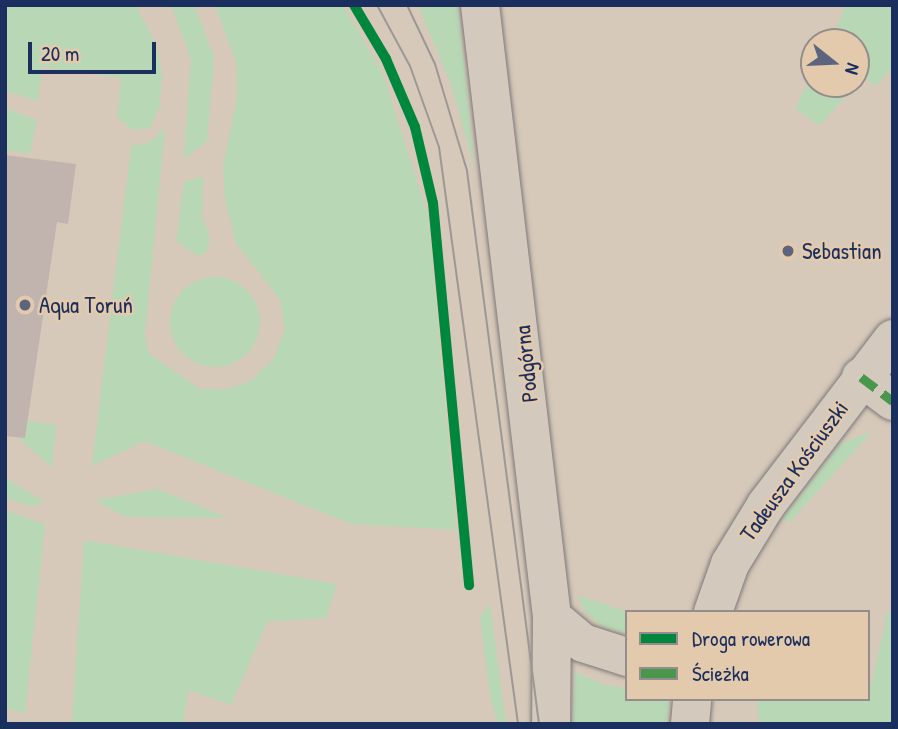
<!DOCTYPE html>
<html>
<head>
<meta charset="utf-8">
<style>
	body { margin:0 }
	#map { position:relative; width:898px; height:729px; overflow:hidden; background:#d7c9b9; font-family:"Patrick Hand",sans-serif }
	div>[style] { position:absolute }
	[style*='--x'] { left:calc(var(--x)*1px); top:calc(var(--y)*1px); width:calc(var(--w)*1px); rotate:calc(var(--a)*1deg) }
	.green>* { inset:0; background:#b8d8b5 }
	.round { border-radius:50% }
	.building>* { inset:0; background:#c1b4ae }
	.roads { filter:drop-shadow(0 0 2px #7c797b) drop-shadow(0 0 2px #7c797b) }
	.minor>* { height:38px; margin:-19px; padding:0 19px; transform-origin:19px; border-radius:19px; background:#d3c9bd }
	.primary>* { height:38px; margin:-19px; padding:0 19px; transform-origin:19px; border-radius:19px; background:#d3c9bd }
	.tram>* { height:2px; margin:-1px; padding:0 1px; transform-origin:1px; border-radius:1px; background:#9c9895 }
	.quiet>* { height:9px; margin-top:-4.5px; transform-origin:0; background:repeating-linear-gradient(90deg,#49964d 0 18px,transparent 0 27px) }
	.cycleway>* { height:10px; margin:-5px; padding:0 5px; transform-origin:5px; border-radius:5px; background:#00873e }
	.dots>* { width:19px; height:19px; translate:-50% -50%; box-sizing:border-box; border:4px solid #e4caac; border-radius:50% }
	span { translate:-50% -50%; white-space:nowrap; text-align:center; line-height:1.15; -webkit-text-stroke:5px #e4caac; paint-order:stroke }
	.poi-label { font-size:23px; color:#1b2f5e }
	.left { translate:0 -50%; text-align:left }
	.street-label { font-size:23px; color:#1b2f5e }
	.frame { position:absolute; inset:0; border:7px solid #1b2f5e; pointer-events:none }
	.legend { position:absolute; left:625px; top:610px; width:245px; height:91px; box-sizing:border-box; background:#e4caac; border:2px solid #948c8d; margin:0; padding:9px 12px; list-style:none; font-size:21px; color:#1b2f5e }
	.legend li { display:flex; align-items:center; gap:14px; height:35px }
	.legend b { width:35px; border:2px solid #948c8d }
	.north { position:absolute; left:800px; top:28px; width:70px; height:70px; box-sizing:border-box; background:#e4caac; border:2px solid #948c8d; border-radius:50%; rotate:108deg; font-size:19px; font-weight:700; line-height:28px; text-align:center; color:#1b2f5e }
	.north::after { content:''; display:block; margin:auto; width:24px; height:32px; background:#5d657e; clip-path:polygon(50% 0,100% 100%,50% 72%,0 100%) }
	.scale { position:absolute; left:28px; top:42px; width:128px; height:32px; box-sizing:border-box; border:4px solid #1b2f5e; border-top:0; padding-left:9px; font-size:21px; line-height:24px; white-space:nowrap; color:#1b2f5e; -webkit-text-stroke:5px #e4caac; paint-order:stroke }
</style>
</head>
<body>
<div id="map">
	<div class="green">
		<div style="clip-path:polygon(5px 5px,136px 5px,156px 45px,162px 74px,160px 105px,150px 128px,131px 130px,117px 117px,121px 78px,42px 67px,38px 101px,5px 91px)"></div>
		<div style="clip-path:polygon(171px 5px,194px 5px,214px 57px,207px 141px,184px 159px,191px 59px)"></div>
		<div style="clip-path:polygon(215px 5px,343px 5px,383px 74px,428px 216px,456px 530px,351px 524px,144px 441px,92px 466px,131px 146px,150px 142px,165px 128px,145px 334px,148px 353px,200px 389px,227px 389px,251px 381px,274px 358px,285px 329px,280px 300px,236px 243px,225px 200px,223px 166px,238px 92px,236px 62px)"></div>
		<div style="clip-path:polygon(418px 5px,458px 5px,475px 170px,452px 87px)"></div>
		<div style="clip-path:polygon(846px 5px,893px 5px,893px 67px,876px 86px,864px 77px,856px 84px,856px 42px,830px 42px)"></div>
		<div style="clip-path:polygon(814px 71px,814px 84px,838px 84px,849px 93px,819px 126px,795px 108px)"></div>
		<div style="clip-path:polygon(5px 108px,37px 120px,30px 154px,5px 150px)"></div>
		<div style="clip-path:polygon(203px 176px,202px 216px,210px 237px,207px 251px,198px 256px,176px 241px,184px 182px)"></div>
		<div class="round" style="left:170px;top:277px;width:90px;height:90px"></div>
		<div style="clip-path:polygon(26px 420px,56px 425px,52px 467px,5px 427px)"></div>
		<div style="clip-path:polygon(873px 431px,789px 523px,783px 519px,840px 444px)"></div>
		<div style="clip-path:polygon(5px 478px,45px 502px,31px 506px,5px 498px)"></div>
		<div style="clip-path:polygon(157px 489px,229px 518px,125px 517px,95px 500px)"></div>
		<div style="clip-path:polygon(5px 510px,45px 524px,25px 713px,5px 708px)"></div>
		<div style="clip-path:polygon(84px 540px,337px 584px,326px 618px,267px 622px,231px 705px,188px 690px,183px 724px,72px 724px)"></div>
		<div style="clip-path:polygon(577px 595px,628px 612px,627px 633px,603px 627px,585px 612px)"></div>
		<div style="clip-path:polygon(490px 604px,506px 724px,499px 724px,491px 702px,480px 618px)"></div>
		<div style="clip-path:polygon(888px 611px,893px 612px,893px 724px,759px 724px,757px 699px,868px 699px)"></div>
		<div style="clip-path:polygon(575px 672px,605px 685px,627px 688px,627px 699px,670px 699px,666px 724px,573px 724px)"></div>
	</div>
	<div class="building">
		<div style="clip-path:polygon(5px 155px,76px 164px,68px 224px,57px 222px,25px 438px,5px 436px)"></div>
	</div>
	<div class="roads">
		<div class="minor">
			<div style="--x:861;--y:377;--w:40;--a:37"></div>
		</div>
		<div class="primary">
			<div style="--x:480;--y:5;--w:616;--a:83.29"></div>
			<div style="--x:552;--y:617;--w:107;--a:90.5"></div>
			<div style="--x:713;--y:612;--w:51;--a:-70.5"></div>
			<div style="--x:730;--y:564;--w:69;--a:-58.6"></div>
			<div style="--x:766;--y:505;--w:209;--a:-52.6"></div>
			<div style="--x:552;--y:617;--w:40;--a:40"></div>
			<div style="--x:583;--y:643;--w:46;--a:17.7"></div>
			<div style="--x:690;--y:724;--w:25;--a:-85"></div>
		</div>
	</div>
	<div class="tram">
		<div style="--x:377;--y:5;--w:69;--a:61.6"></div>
		<div style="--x:410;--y:66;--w:86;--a:70.3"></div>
		<div style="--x:439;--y:147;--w:582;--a:82.2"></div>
		<div style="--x:407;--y:5;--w:65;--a:64.6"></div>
		<div style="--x:435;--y:64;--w:112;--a:73.3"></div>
		<div style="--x:467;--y:171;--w:558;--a:82.58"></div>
	</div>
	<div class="quiet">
		<div style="--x:861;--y:377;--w:40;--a:37"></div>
	</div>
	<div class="cycleway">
		<div style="--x:354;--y:5;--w:63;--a:59.3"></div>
		<div style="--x:386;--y:59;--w:74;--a:66.9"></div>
		<div style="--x:415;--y:127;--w:78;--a:76.7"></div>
		<div style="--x:433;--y:203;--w:384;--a:84.6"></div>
	</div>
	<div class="dots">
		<div style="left:788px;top:251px;background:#5d657e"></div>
		<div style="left:25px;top:305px;background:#5d657e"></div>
	</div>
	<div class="poi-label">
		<span class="left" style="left:802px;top:251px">Sebastian</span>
		<span class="left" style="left:39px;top:305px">Aqua Toruń</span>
	</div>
	<div class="street-label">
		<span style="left:526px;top:364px;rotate:-96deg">Podgórna</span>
		<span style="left:794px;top:471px;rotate:-54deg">Tadeusza Kościuszki</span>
	</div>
	<div class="frame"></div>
	<ul class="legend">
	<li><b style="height:9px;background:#00873e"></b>Droga rowerowa</li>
	<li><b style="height:9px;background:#49964d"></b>Ścieżka</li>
	</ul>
	<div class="north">N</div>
	<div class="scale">20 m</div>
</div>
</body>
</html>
